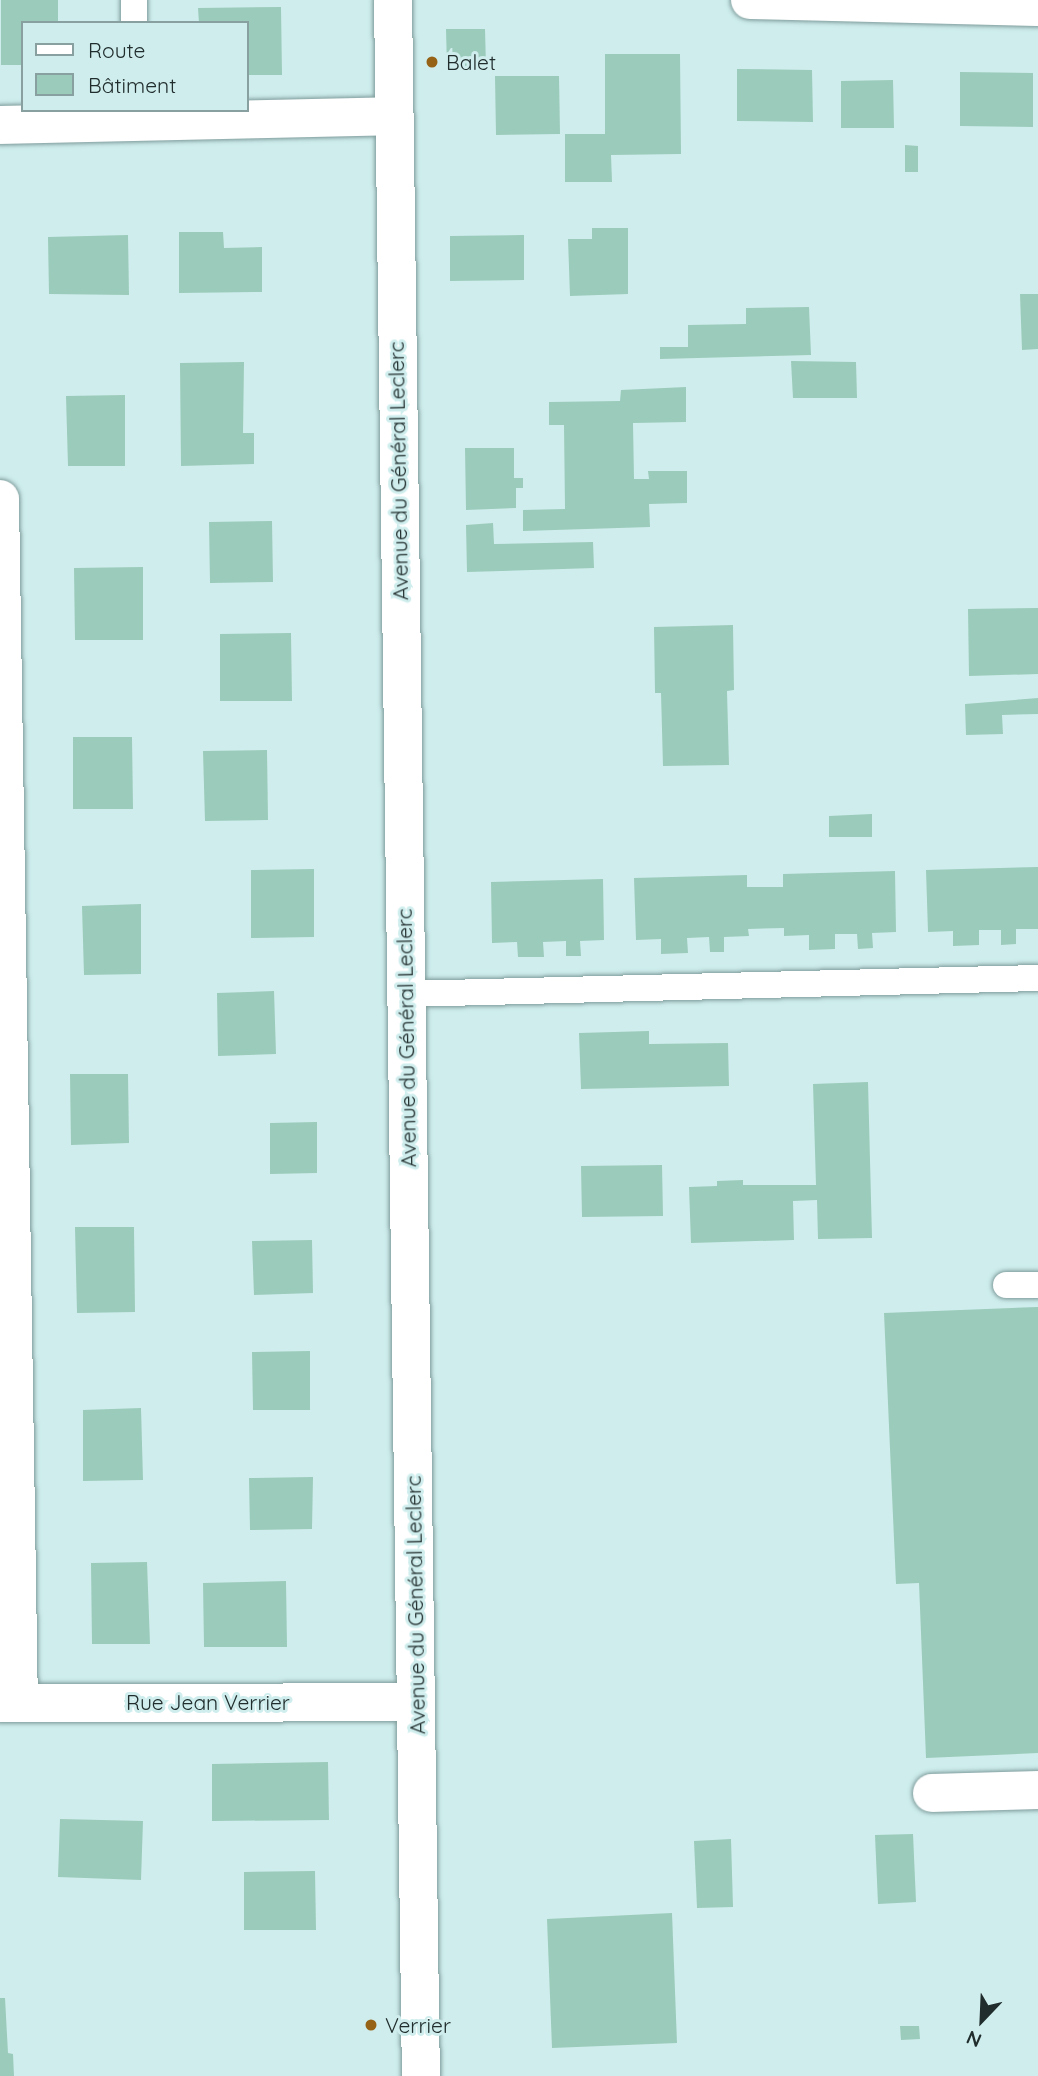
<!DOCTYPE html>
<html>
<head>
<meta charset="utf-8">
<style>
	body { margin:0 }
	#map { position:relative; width:1038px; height:2076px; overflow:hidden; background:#cfeded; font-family:Quicksand,sans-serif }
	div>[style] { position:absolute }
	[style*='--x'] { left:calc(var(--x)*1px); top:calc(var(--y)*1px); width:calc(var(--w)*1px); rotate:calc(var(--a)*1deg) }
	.building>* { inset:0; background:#9bcbba }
	.roads { filter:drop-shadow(0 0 2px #7f9c9b) drop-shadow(0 0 2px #7f9c9b) }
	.lane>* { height:26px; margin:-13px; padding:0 13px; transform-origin:13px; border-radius:13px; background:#fff }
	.street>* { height:38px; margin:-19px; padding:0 19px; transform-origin:19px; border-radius:19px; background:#fff }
	.secondary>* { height:38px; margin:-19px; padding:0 19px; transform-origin:19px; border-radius:19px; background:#fff }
	.dots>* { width:19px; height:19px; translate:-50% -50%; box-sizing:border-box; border:4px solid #cfeded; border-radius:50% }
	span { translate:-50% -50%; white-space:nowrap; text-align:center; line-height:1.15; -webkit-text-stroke:6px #cfeded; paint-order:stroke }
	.poi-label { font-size:21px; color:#212d2d }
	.left { translate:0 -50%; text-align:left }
	.street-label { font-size:21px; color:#212d2d }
	.legend { position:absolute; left:21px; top:21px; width:228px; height:91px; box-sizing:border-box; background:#cfeded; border:2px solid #89a0a0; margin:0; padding:9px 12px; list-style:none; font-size:21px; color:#212d2d }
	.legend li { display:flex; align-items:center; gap:14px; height:35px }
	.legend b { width:35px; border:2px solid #89a0a0 }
	.north { position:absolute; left:947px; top:1985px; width:70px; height:70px; -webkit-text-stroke:5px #cfeded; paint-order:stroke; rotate:203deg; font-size:19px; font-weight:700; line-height:28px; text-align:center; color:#212d2d }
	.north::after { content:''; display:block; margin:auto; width:24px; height:32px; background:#212d2d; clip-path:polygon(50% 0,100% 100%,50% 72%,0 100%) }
</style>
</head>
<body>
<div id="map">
	<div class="building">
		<div style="clip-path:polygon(1px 0,58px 0,58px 23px,23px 23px,23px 65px,1px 65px)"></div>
		<div style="clip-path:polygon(281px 7px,282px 75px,247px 75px,247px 23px,199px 23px,198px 8px)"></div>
		<div style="clip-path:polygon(446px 29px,485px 29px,486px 67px,447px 67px)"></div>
		<div style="clip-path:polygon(605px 54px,680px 54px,681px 154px,611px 155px,612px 182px,565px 182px,565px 134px,605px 134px)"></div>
		<div style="clip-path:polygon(737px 69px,812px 70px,813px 122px,737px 121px)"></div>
		<div style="clip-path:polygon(960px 72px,1033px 73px,1033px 127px,960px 126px)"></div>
		<div style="clip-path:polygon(495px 76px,559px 76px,560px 134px,496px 135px)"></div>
		<div style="clip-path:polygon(893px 80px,894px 128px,841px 128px,841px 81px)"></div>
		<div style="clip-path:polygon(905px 145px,918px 146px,918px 172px,905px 172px)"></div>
		<div style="clip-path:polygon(592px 228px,628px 228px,628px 294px,570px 296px,568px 239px,592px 239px)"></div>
		<div style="clip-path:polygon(179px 232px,223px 232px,224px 248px,262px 247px,262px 292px,179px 293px)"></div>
		<div style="clip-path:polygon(128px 235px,129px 295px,49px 294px,48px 237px)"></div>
		<div style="clip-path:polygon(524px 235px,524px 280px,450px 281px,450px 236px)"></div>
		<div style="clip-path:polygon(1020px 294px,1038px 294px,1038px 349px,1022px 350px)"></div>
		<div style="clip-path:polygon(809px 307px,811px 355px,660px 359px,660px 347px,688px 347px,688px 325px,746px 324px,746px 308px)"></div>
		<div style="clip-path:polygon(791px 361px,856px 362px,857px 398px,793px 398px)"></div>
		<div style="clip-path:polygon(244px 362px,243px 433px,254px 433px,254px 464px,181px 466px,180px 363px)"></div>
		<div style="clip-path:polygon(686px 387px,686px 422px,633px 423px,634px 479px,649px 479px,648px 471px,687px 471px,687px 503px,649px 504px,650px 527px,523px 531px,523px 510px,565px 509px,564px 425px,549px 425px,549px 402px,620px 401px,621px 390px)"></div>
		<div style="clip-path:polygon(125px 395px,125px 466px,68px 466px,66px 396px)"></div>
		<div style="clip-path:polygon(465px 448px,514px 448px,514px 478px,523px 478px,523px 488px,516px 488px,516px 508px,466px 510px)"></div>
		<div style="clip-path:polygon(272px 521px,273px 582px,210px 583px,209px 522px)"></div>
		<div style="clip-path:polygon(493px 523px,494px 544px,593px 542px,594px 568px,467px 572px,466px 525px)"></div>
		<div style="clip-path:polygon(143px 567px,143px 640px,75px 640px,74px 568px)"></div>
		<div style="clip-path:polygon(1038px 608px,1038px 674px,969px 676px,968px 609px)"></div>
		<div style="clip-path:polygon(733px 625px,734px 690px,727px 691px,729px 765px,663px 766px,661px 693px,655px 693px,654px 627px)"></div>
		<div style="clip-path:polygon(291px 633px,292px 701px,220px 701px,220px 634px)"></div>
		<div style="clip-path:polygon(1038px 698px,1038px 714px,1002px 715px,1003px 734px,966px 735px,965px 704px)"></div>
		<div style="clip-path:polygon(73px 737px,132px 737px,133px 809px,73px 809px)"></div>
		<div style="clip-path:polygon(267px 750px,268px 820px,205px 821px,203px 751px)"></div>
		<div style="clip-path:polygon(872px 814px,872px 837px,829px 837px,829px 816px)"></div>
		<div style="clip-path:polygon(1038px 867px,1038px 929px,1016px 929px,1016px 944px,1001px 945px,1001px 930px,979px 930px,979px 945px,953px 946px,953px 931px,928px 932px,926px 870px)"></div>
		<div style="clip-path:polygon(314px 869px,314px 937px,251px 938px,251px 870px)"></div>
		<div style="clip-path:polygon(895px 871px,896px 932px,872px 933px,873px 948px,858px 949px,857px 934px,835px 934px,835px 949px,809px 950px,809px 935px,784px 936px,784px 928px,748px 929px,749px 936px,724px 937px,724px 952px,710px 952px,709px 937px,687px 938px,688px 953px,661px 954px,661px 939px,636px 940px,634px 878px,747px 875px,747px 887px,783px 887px,783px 874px)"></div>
		<div style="clip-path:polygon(603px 879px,604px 940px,580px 941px,581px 956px,566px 956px,566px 941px,543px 942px,544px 957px,518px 957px,517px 942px,492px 943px,491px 882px)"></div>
		<div style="clip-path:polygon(141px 904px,141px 974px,84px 975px,82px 906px)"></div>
		<div style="clip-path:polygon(274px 991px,276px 1054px,218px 1056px,217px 993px)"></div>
		<div style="clip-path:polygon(649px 1031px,649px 1044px,728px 1043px,729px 1086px,581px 1089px,579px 1033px)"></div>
		<div style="clip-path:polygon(70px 1074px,128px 1074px,129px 1143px,71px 1145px)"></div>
		<div style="clip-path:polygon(868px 1082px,872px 1238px,818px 1239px,817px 1200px,793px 1201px,794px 1240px,691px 1243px,689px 1187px,717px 1186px,717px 1181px,743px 1180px,743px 1185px,816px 1185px,813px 1084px)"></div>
		<div style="clip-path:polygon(317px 1122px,317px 1173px,270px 1174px,270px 1123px)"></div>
		<div style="clip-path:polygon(662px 1165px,663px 1216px,582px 1217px,581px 1166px)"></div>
		<div style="clip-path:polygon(75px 1227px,134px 1227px,135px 1312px,77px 1313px)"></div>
		<div style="clip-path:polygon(312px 1240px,313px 1293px,254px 1295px,252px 1241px)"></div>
		<div style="clip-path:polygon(1038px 1307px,1038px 1753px,926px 1758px,919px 1583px,896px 1584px,884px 1313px)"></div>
		<div style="clip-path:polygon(310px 1351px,310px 1410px,253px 1410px,252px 1352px)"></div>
		<div style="clip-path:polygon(141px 1408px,143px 1480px,83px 1481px,83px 1410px)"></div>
		<div style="clip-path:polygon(313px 1477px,312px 1529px,250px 1530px,249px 1478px)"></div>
		<div style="clip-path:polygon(147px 1562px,150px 1644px,92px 1644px,91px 1563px)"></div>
		<div style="clip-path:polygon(286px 1581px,287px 1647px,204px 1647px,203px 1583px)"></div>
		<div style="clip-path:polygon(328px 1762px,329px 1820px,212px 1821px,212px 1764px)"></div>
		<div style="clip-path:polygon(60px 1819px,143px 1821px,141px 1880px,58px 1877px)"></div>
		<div style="clip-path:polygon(913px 1834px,916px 1902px,878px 1904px,875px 1835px)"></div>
		<div style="clip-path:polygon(731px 1839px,733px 1907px,697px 1908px,694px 1841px)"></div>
		<div style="clip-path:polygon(315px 1871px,316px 1930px,244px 1930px,244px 1872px)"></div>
		<div style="clip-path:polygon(672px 1913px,677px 2043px,552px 2048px,547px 1919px)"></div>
		<div style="clip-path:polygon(0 1998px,5px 1998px,8px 2053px,13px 2054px,14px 2076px,0 2076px)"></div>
		<div style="clip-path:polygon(900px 2026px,919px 2026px,920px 2039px,901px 2040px)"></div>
	</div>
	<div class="roads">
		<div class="lane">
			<div style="--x:134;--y:0;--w:23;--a:90"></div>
			<div style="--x:406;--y:994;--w:632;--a:-1.45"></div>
			<div style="--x:1006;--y:1285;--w:32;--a:0"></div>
		</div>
		<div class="street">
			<div style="--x:750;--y:0;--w:288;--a:1.4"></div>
			<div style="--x:0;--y:125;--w:394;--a:-1.3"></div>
			<div style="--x:0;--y:499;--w:1204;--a:89.1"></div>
			<div style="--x:0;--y:1703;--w:416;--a:-0.1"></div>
			<div style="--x:932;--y:1793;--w:106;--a:-1.6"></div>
		</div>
		<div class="secondary">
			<div style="--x:393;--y:0;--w:2076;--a:89.23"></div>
		</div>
	</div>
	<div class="dots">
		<div style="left:432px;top:62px;background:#966316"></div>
		<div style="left:371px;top:2025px;background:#966316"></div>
	</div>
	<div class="poi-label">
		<span class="left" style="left:446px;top:62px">Balet</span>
		<span class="left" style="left:385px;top:2025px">Verrier</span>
	</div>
	<div class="street-label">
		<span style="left:398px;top:471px;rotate:-91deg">Avenue du Général Leclerc</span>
		<span style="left:406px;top:1038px;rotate:-91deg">Avenue du Général Leclerc</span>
		<span style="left:415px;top:1605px;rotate:-91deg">Avenue du Général Leclerc</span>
		<span style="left:208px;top:1702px">Rue Jean Verrier</span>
	</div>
	<ul class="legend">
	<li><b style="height:9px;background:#fff"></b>Route</li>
	<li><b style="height:19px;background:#9bcbba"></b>Bâtiment</li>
	</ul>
	<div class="north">N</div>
</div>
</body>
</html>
